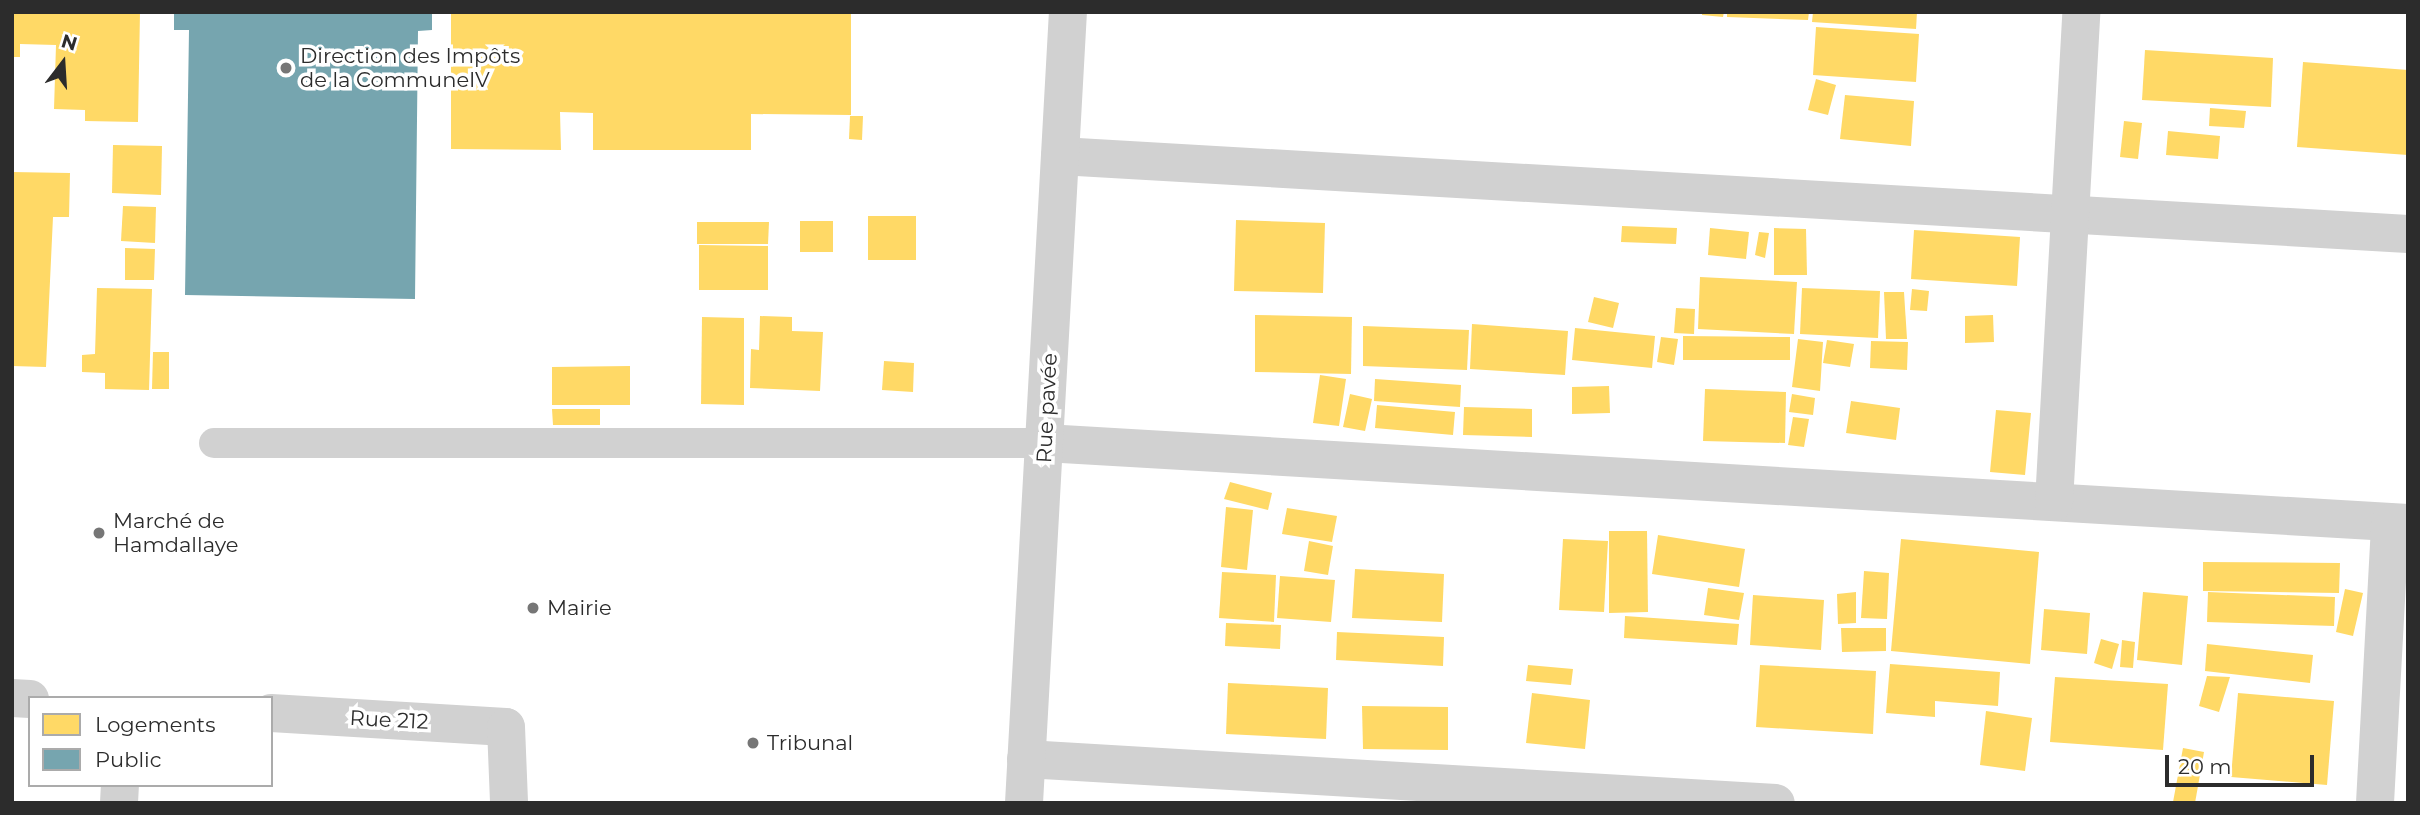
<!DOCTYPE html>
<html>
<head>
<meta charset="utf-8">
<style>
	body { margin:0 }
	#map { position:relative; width:2420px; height:815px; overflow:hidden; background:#fff; font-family:Montserrat,sans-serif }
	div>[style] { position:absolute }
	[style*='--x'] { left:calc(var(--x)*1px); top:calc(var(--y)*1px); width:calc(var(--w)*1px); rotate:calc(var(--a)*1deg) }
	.homes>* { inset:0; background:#ffd966 }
	.public>* { inset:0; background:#76a5af }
	.service>* { height:30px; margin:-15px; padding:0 15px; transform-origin:15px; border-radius:15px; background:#d1d1d1 }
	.minor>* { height:38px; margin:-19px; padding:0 19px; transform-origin:19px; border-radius:19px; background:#d1d1d1 }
	.dots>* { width:19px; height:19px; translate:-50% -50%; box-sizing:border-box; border:4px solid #fff; border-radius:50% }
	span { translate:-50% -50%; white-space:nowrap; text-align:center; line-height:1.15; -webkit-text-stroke:7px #fff; paint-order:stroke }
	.poi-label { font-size:21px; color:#2c2c2c }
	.left { translate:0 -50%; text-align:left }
	.street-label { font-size:21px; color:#2c2c2c }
	.frame { position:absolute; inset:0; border:14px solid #2c2c2c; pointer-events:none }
	.legend { position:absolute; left:28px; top:696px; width:245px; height:91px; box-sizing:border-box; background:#fff; border:2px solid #ababab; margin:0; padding:9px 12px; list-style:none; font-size:21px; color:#2c2c2c }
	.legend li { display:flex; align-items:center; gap:14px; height:35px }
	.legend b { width:35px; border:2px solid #ababab }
	.north { position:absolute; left:28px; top:28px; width:70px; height:70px; -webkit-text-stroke:5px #fff; paint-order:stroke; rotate:17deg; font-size:19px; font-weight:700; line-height:28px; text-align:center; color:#2c2c2c }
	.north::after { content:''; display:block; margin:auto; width:24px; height:32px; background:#2c2c2c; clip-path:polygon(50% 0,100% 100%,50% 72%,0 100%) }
	.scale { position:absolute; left:2165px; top:755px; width:149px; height:32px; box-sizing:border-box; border:4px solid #2c2c2c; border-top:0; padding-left:9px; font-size:21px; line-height:24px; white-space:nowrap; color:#2c2c2c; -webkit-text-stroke:5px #fff; paint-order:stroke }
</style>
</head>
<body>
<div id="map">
	<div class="homes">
		<div style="clip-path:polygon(12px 12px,140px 12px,138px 122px,85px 121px,85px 110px,54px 109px,56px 45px,20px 44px,20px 57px,12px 57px)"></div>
		<div style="clip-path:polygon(451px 12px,851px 12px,851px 115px,751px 114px,751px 150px,593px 150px,593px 113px,560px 112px,561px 150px,451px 149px)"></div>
		<div style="clip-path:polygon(1702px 12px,1724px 12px,1723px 17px,1702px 15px)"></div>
		<div style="clip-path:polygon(1727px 12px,1809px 12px,1808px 20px,1727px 17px)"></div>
		<div style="clip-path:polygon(1813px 12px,1917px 12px,1916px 29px,1812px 22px)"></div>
		<div style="clip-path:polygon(1816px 27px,1919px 34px,1916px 82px,1813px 75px)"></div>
		<div style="clip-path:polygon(2145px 50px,2273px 58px,2271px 107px,2142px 100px)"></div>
		<div style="clip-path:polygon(2303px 62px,2408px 70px,2408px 155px,2297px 147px)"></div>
		<div style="clip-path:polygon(1816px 79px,1836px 85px,1828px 115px,1808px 110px)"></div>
		<div style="clip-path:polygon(1845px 95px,1914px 101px,1911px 146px,1840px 139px)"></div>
		<div style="clip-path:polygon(2210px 108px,2246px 111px,2244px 128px,2209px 126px)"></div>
		<div style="clip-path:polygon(850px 116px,863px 116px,862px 140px,849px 139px)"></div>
		<div style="clip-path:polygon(2124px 121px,2142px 123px,2138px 159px,2120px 157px)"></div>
		<div style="clip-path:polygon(2168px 131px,2220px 136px,2218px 159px,2166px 155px)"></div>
		<div style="clip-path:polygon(113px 145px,162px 146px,161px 195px,112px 193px)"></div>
		<div style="clip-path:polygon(12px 172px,70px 173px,69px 217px,53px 217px,46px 367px,12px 366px)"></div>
		<div style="clip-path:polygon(123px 206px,156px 207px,155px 243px,121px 241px)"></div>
		<div style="clip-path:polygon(868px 216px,916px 216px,916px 260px,868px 260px)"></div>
		<div style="clip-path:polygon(1236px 220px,1325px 223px,1323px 293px,1234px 291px)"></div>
		<div style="clip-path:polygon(800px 221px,833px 221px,833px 252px,800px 252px)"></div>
		<div style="clip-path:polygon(697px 222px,769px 222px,768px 244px,697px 244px)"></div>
		<div style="clip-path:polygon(1622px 226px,1677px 228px,1676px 244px,1621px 242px)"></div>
		<div style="clip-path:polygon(1710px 228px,1749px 232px,1746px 259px,1708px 255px)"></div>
		<div style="clip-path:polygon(1774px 228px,1806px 229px,1807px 275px,1774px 275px)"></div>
		<div style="clip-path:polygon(1914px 230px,2020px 237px,2017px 286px,1911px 279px)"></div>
		<div style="clip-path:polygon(1759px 232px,1769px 233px,1765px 258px,1755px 255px)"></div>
		<div style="clip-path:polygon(699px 245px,768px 246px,768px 290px,699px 290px)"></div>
		<div style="clip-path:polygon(125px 248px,155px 249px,154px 280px,125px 280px)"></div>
		<div style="clip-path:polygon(1700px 277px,1797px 282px,1794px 334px,1698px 329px)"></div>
		<div style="clip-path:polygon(97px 288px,152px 289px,149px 390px,105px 389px,105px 373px,82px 372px,82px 355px,95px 354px)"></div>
		<div style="clip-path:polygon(1802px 288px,1880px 291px,1878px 338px,1800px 334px)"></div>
		<div style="clip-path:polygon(1912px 289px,1929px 291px,1927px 311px,1910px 310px)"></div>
		<div style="clip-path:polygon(1884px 292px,1904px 292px,1907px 339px,1886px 339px)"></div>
		<div style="clip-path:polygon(1594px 297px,1619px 303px,1613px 328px,1588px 322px)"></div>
		<div style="clip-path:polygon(1676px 308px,1695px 309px,1694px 334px,1674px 333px)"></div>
		<div style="clip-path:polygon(1255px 315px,1352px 317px,1351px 374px,1255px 372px)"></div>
		<div style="clip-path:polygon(1993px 315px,1994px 342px,1965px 343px,1965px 316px)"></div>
		<div style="clip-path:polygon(760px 316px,792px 317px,792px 331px,823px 332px,820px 391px,750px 388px,751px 349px,759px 350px)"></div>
		<div style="clip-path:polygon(702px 317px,744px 318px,744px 405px,701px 404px)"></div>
		<div style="clip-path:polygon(1472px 324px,1568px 331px,1565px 375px,1470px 369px)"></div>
		<div style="clip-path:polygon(1363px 326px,1469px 330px,1467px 370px,1363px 366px)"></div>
		<div style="clip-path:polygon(1575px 328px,1655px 336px,1652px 368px,1572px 360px)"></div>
		<div style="clip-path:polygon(1683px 336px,1790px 337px,1790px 360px,1683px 360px)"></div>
		<div style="clip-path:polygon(1661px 337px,1678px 339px,1674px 365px,1657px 362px)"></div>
		<div style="clip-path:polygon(1798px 339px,1823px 342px,1820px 391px,1792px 387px)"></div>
		<div style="clip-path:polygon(1827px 340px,1854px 344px,1850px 367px,1823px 363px)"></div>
		<div style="clip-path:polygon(1871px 341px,1908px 342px,1907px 370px,1870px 368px)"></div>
		<div style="clip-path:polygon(153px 352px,169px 352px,169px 389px,152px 389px)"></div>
		<div style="clip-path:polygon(884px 361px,914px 363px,913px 392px,882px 390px)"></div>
		<div style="clip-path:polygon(630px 366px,630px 405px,552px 405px,552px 367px)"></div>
		<div style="clip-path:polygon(1320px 375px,1346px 379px,1339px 426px,1313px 423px)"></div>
		<div style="clip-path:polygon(1375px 379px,1461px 385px,1460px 407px,1374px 401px)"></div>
		<div style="clip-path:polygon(1609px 386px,1610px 413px,1572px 414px,1572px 387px)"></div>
		<div style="clip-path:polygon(1705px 389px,1786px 392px,1785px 443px,1703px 441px)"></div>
		<div style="clip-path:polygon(1350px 394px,1372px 399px,1365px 431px,1343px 427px)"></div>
		<div style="clip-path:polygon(1792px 394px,1815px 398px,1813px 415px,1789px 412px)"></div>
		<div style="clip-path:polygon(1851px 401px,1900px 408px,1896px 440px,1846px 433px)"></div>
		<div style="clip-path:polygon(1377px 405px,1455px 412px,1453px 435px,1375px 428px)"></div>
		<div style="clip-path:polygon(1464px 407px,1532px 409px,1532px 437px,1463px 435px)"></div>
		<div style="clip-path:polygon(552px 409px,600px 409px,600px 425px,553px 425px)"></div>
		<div style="clip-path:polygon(1996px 410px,2031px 413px,2025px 475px,1990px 472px)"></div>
		<div style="clip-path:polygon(1793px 417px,1809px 419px,1804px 447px,1788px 445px)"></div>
		<div style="clip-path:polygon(1230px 482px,1272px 493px,1268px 510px,1224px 499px)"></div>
		<div style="clip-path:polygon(1226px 507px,1253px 510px,1247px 570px,1221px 567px)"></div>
		<div style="clip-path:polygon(1287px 508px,1337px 516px,1332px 542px,1282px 534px)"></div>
		<div style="clip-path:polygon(1609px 531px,1647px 531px,1648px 612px,1609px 613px)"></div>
		<div style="clip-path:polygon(1658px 535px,1745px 549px,1739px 587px,1652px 574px)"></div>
		<div style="clip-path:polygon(1563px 539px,1608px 541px,1604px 612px,1559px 610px)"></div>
		<div style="clip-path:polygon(1901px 539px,2039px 552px,2030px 664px,1891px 651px)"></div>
		<div style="clip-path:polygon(1309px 541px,1333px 546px,1328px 575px,1304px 571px)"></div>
		<div style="clip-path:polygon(2203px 562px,2340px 563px,2339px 593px,2203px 591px)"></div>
		<div style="clip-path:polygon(1355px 569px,1444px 574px,1442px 622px,1352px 618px)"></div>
		<div style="clip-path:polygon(1864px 571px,1889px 573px,1887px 619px,1861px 618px)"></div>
		<div style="clip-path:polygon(1222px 572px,1276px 575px,1274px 622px,1219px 618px)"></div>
		<div style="clip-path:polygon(1280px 576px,1335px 580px,1331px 622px,1277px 618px)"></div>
		<div style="clip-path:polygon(1708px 588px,1744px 593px,1739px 620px,1704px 615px)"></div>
		<div style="clip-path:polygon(2345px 589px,2363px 593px,2353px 636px,2336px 632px)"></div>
		<div style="clip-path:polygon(1856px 592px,1856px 623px,1838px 624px,1837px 594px)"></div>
		<div style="clip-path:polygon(2143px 592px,2188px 596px,2182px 665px,2137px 660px)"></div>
		<div style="clip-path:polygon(2208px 592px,2335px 597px,2334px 626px,2207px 622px)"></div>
		<div style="clip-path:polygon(1753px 595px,1824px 600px,1821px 650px,1750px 645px)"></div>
		<div style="clip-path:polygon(2044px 609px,2090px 613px,2087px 654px,2041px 650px)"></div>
		<div style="clip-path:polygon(1625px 616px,1739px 624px,1737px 645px,1624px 638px)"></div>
		<div style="clip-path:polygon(1226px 623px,1281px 625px,1280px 649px,1225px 646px)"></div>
		<div style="clip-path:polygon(1841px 628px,1886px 628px,1886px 651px,1842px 652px)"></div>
		<div style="clip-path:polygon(1337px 632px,1444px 637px,1443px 666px,1336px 660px)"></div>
		<div style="clip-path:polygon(2101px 639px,2119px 644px,2112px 669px,2094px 663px)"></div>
		<div style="clip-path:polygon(2122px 640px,2135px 642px,2133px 668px,2120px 667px)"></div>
		<div style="clip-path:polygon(2207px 644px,2313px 655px,2310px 683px,2205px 671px)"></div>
		<div style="clip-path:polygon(1890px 664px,2000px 672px,1998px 706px,1935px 701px,1935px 717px,1886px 713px)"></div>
		<div style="clip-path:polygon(1528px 665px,1573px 669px,1571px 685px,1526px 681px)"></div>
		<div style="clip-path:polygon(1760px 665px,1876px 671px,1873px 734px,1756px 727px)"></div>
		<div style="clip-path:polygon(2207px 676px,2230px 677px,2219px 712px,2199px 706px)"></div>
		<div style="clip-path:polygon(2055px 677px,2168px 684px,2163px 750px,2050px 742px)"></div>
		<div style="clip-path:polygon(1228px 683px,1328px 688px,1326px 739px,1226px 734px)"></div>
		<div style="clip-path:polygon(1532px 693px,1590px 700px,1585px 749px,1526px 743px)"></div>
		<div style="clip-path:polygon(2238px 693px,2334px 701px,2327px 785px,2231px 777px)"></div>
		<div style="clip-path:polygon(1362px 706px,1448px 707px,1448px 750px,1363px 749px)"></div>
		<div style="clip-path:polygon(1986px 711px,2032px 718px,2025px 771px,1980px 765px)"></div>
		<div style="clip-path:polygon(2183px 748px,2204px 752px,2195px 803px,2173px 802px)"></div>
	</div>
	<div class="public">
		<div style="clip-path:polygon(174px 12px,432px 12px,432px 30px,418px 31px,415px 299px,185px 295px,189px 30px,174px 30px)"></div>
	</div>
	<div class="service">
		<div style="--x:214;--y:443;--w:831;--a:0"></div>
	</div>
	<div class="minor">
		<div style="--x:1060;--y:156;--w:1350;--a:3.31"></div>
		<div style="--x:1045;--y:443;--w:1365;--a:3.36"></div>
		<div style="--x:2054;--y:502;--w:491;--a:-86.8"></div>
		<div style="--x:12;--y:698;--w:18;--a:3"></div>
		<div style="--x:271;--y:713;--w:235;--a:3.4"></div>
		<div style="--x:506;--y:727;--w:76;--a:87.7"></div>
		<div style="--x:1026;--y:759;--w:751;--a:3.36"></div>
		<div style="--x:119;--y:803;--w:18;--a:-87"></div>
		<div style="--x:1024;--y:803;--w:792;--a:-86.82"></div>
		<div style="--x:2375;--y:803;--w:281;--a:-86.9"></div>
	</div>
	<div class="dots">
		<div style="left:286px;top:68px;background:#767676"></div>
		<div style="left:99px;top:533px;background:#767676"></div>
		<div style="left:533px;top:608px;background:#767676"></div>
		<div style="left:753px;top:743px;background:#767676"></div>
	</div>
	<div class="poi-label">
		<span class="left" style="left:300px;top:68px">Direction des Impôts<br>de la CommuneIV</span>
		<span class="left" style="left:113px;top:533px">Marché de<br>Hamdallaye</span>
		<span class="left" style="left:547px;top:608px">Mairie</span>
		<span class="left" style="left:767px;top:743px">Tribunal</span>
	</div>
	<div class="street-label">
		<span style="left:1047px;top:408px;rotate:-87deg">Rue pavée</span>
		<span style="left:389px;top:720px;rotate:3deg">Rue 212</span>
	</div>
	<div class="frame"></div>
	<ul class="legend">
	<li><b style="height:19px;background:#ffd966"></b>Logements</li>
	<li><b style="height:19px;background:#76a5af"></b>Public</li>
	</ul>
	<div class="north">N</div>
	<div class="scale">20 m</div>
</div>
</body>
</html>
